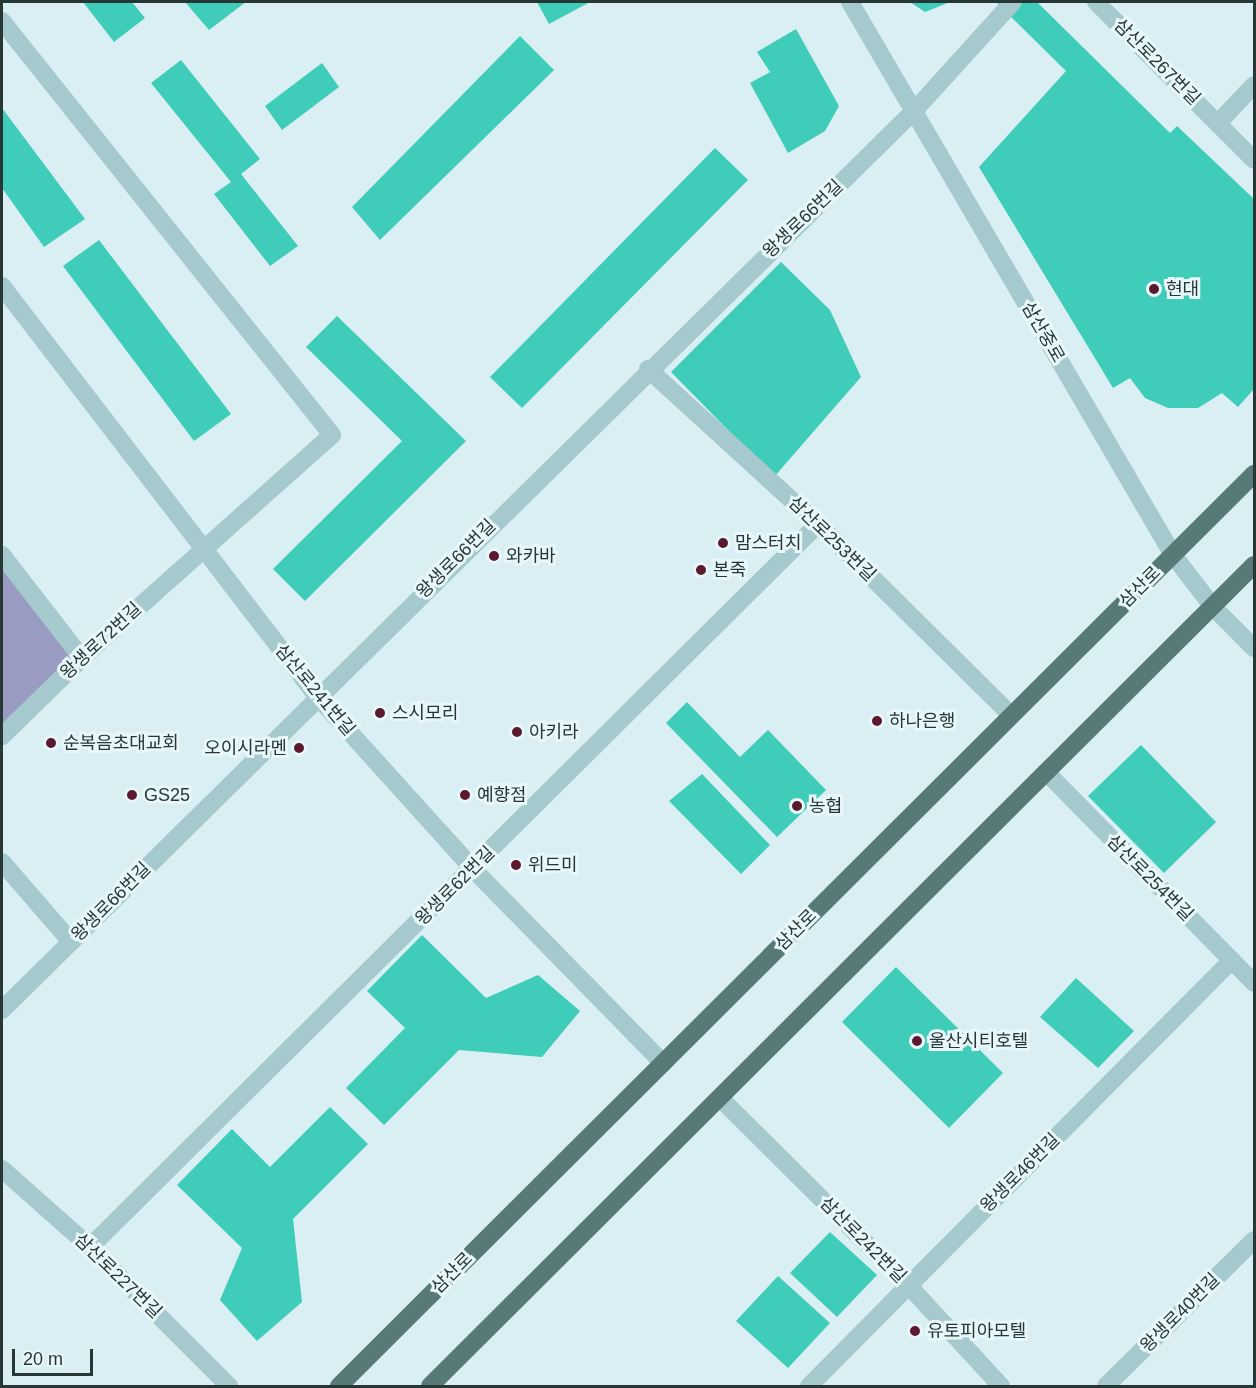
<!DOCTYPE html>
<html>
<head>
<meta charset="utf-8">
<style>
	body { margin:0 }
	#map { position:relative; width:1256px; height:1388px; overflow:hidden; background:#daeff3; font-family:Arial,"Noto Sans KR",sans-serif }
	div>[style] { position:absolute }
	[style*='--x'] { left:calc(var(--x)*1px); top:calc(var(--y)*1px); width:calc(var(--w)*1px); rotate:calc(var(--a)*1deg) }
	.green>* { inset:0; background:#999bc3 }
	.building>* { inset:0; background:#3fccb8 }
	.minor>* { height:18px; margin:-9px; padding:0 9px; transform-origin:9px; border-radius:9px; background:#a5c9cc }
	.major>* { height:18px; margin:-9px; padding:0 9px; transform-origin:9px; border-radius:9px; background:#577a78 }
	.dots>* { width:16px; height:16px; translate:-50% -50%; box-sizing:border-box; border:3px solid #e7f7fa; border-radius:50% }
	span { translate:-50% -50%; white-space:nowrap; text-align:center; line-height:1.15; -webkit-text-stroke:6px #e7f7fa; paint-order:stroke }
	.street-label { font-size:18px; color:#273736 }
	.poi-label { font-size:18px; color:#273736 }
	.left { translate:0 -50%; text-align:left }
	.right { translate:-100% -50%; text-align:right }
	.frame { position:absolute; inset:0; border:3px solid #273736; pointer-events:none }
	.scale { position:absolute; left:12px; top:1349px; width:81px; height:27px; box-sizing:border-box; border:3px solid #273736; border-top:0; padding-left:8px; font-size:18px; line-height:21px; white-space:nowrap; color:#273736; -webkit-text-stroke:4px #e7f7fa; paint-order:stroke }
</style>
</head>
<body>
<div id="map">
	<div class="green">
		<div style="clip-path:polygon(2px 555px,82px 658px,2px 736px)"></div>
	</div>
	<div class="building">
		<div style="clip-path:polygon(83px 2px,132px 2px,145px 18px,114px 42px)"></div>
		<div style="clip-path:polygon(185px 2px,246px 2px,209px 30px)"></div>
		<div style="clip-path:polygon(537px 2px,590px 2px,549px 24px)"></div>
		<div style="clip-path:polygon(910px 2px,950px 2px,925px 12px)"></div>
		<div style="clip-path:polygon(996px 2px,1037px 2px,1170px 133px,1177px 126px,1254px 199px,1254px 389px,1238px 407px,1222px 393px,1198px 408px,1168px 408px,1145px 398px,1130px 378px,1113px 388px,979px 167px,1066px 71px)"></div>
		<div style="clip-path:polygon(796px 29px,839px 106px,825px 131px,788px 153px,750px 83px,770px 72px,757px 52px)"></div>
		<div style="clip-path:polygon(520px 36px,554px 70px,380px 240px,352px 207px)"></div>
		<div style="clip-path:polygon(181px 60px,260px 159px,241px 174px,298px 246px,270px 266px,214px 194px,231px 182px,151px 83px)"></div>
		<div style="clip-path:polygon(322px 63px,339px 87px,282px 130px,265px 106px)"></div>
		<div style="clip-path:polygon(2px 108px,85px 219px,44px 247px,2px 188px)"></div>
		<div style="clip-path:polygon(715px 148px,748px 180px,522px 408px,490px 377px)"></div>
		<div style="clip-path:polygon(99px 240px,231px 414px,194px 441px,63px 266px)"></div>
		<div style="clip-path:polygon(781px 262px,830px 310px,861px 377px,774px 477px,671px 372px)"></div>
		<div style="clip-path:polygon(337px 316px,466px 441px,305px 601px,273px 569px,402px 441px,306px 347px)"></div>
		<div style="clip-path:polygon(687px 702px,740px 757px,768px 730px,826px 790px,777px 837px,666px 723px)"></div>
		<div style="clip-path:polygon(1141px 745px,1216px 822px,1164px 873px,1088px 796px)"></div>
		<div style="clip-path:polygon(702px 774px,770px 845px,741px 874px,669px 801px)"></div>
		<div style="clip-path:polygon(422px 935px,486px 998px,538px 975px,580px 1011px,542px 1057px,459px 1050px,384px 1125px,346px 1088px,405px 1028px,367px 991px)"></div>
		<div style="clip-path:polygon(896px 967px,1003px 1073px,949px 1128px,842px 1022px)"></div>
		<div style="clip-path:polygon(1076px 978px,1134px 1031px,1098px 1068px,1040px 1017px)"></div>
		<div style="clip-path:polygon(330px 1107px,368px 1144px,293px 1219px,302px 1302px,257px 1341px,220px 1300px,242px 1248px,177px 1185px,232px 1129px,270px 1167px)"></div>
		<div style="clip-path:polygon(830px 1232px,877px 1275px,837px 1317px,790px 1273px)"></div>
		<div style="clip-path:polygon(778px 1276px,830px 1323px,788px 1368px,736px 1321px)"></div>
	</div>
	<div class="minor">
		<div style="--x:850;--y:2;--w:640;--a:59.71"></div>
		<div style="--x:1173;--y:555;--w:66;--a:52.4"></div>
		<div style="--x:1213;--y:607;--w:58;--a:45"></div>
		<div style="--x:1096;--y:2;--w:223;--a:45"></div>
		<div style="--x:2;--y:21;--w:529;--a:51.44"></div>
		<div style="--x:332;--y:435;--w:335;--a:138.3"></div>
		<div style="--x:82;--y:658;--w:112;--a:135.7"></div>
		<div style="--x:1218;--y:123;--w:52;--a:-46.5"></div>
		<div style="--x:2;--y:286;--w:516;--a:52.49"></div>
		<div style="--x:316;--y:695;--w:234;--a:47.9"></div>
		<div style="--x:473;--y:869;--w:272;--a:45.6"></div>
		<div style="--x:648;--y:369;--w:230;--a:42.4"></div>
		<div style="--x:818;--y:524;--w:272;--a:44.7"></div>
		<div style="--x:2;--y:555;--w:130;--a:52.2"></div>
		<div style="--x:1046;--y:772;--w:296;--a:45.4"></div>
		<div style="--x:2;--y:862;--w:106;--a:49.2"></div>
		<div style="--x:2;--y:1010;--w:1281;--a:-44.59"></div>
		<div style="--x:914;--y:111;--w:147;--a:-47.8"></div>
		<div style="--x:720;--y:1098;--w:267;--a:44.8"></div>
		<div style="--x:909;--y:1286;--w:136;--a:47.4"></div>
		<div style="--x:2;--y:1169;--w:118;--a:41.6"></div>
		<div style="--x:90;--y:1247;--w:197;--a:45"></div>
		<div style="--x:90;--y:1247;--w:1026;--a:-44.8"></div>
		<div style="--x:809;--y:1386;--w:600;--a:-45.2"></div>
		<div style="--x:1106;--y:1386;--w:208;--a:-44.6"></div>
	</div>
	<div class="major">
		<div style="--x:339;--y:1386;--w:1292;--a:-44.91"></div>
		<div style="--x:430;--y:1386;--w:1163;--a:-44.9"></div>
	</div>
	<div class="dots">
		<div style="left:1154px;top:289px;background:#5b1a2f"></div>
		<div style="left:723px;top:543px;background:#5b1a2f"></div>
		<div style="left:494px;top:556px;background:#5b1a2f"></div>
		<div style="left:701px;top:570px;background:#5b1a2f"></div>
		<div style="left:380px;top:713px;background:#5b1a2f"></div>
		<div style="left:877px;top:721px;background:#5b1a2f"></div>
		<div style="left:517px;top:732px;background:#5b1a2f"></div>
		<div style="left:51px;top:743px;background:#5b1a2f"></div>
		<div style="left:299px;top:748px;background:#5b1a2f"></div>
		<div style="left:132px;top:795px;background:#5b1a2f"></div>
		<div style="left:465px;top:795px;background:#5b1a2f"></div>
		<div style="left:797px;top:806px;background:#5b1a2f"></div>
		<div style="left:516px;top:865px;background:#5b1a2f"></div>
		<div style="left:917px;top:1041px;background:#5b1a2f"></div>
		<div style="left:915px;top:1331px;background:#5b1a2f"></div>
	</div>
	<div class="street-label">
		<span style="left:1157px;top:62px;rotate:45deg">삼산로267번길</span>
		<span style="left:803px;top:219px;rotate:-44deg">왕생로66번길</span>
		<span style="left:1043px;top:332px;rotate:60deg">삼산중로</span>
		<span style="left:832px;top:539px;rotate:44deg">삼산로253번길</span>
		<span style="left:456px;top:559px;rotate:-45deg">왕생로66번길</span>
		<span style="left:1140px;top:587px;rotate:-45deg">삼산로</span>
		<span style="left:101px;top:641px;rotate:-43deg">왕생로72번길</span>
		<span style="left:315px;top:690px;rotate:50deg">삼산로241번길</span>
		<span style="left:1150px;top:878px;rotate:45deg">삼산로254번길</span>
		<span style="left:455px;top:886px;rotate:-45deg">왕생로62번길</span>
		<span style="left:111px;top:902px;rotate:-45deg">왕생로66번길</span>
		<span style="left:796px;top:930px;rotate:-45deg">삼산로</span>
		<span style="left:1020px;top:1173px;rotate:-45deg">왕생로46번길</span>
		<span style="left:863px;top:1240px;rotate:45deg">삼산로242번길</span>
		<span style="left:452px;top:1273px;rotate:-45deg">삼산로</span>
		<span style="left:118px;top:1276px;rotate:44deg">삼산로227번길</span>
		<span style="left:1180px;top:1313px;rotate:-45deg">왕생로40번길</span>
	</div>
	<div class="poi-label">
		<span class="left" style="left:1166px;top:289px">현대</span>
		<span class="left" style="left:735px;top:543px">맘스터치</span>
		<span class="left" style="left:506px;top:556px">와카바</span>
		<span class="left" style="left:713px;top:570px">본죽</span>
		<span class="left" style="left:392px;top:713px">스시모리</span>
		<span class="left" style="left:889px;top:721px">하나은행</span>
		<span class="left" style="left:529px;top:732px">아키라</span>
		<span class="left" style="left:63px;top:743px">순복음초대교회</span>
		<span class="right" style="left:287px;top:748px">오이시라멘</span>
		<span class="left" style="left:144px;top:795px">GS25</span>
		<span class="left" style="left:477px;top:795px">예향점</span>
		<span class="left" style="left:809px;top:806px">농협</span>
		<span class="left" style="left:528px;top:865px">위드미</span>
		<span class="left" style="left:929px;top:1041px">울산시티호텔</span>
		<span class="left" style="left:927px;top:1331px">유토피아모텔</span>
	</div>
	<div class="frame"></div>
	<div class="scale">20 m</div>
</div>
</body>
</html>
